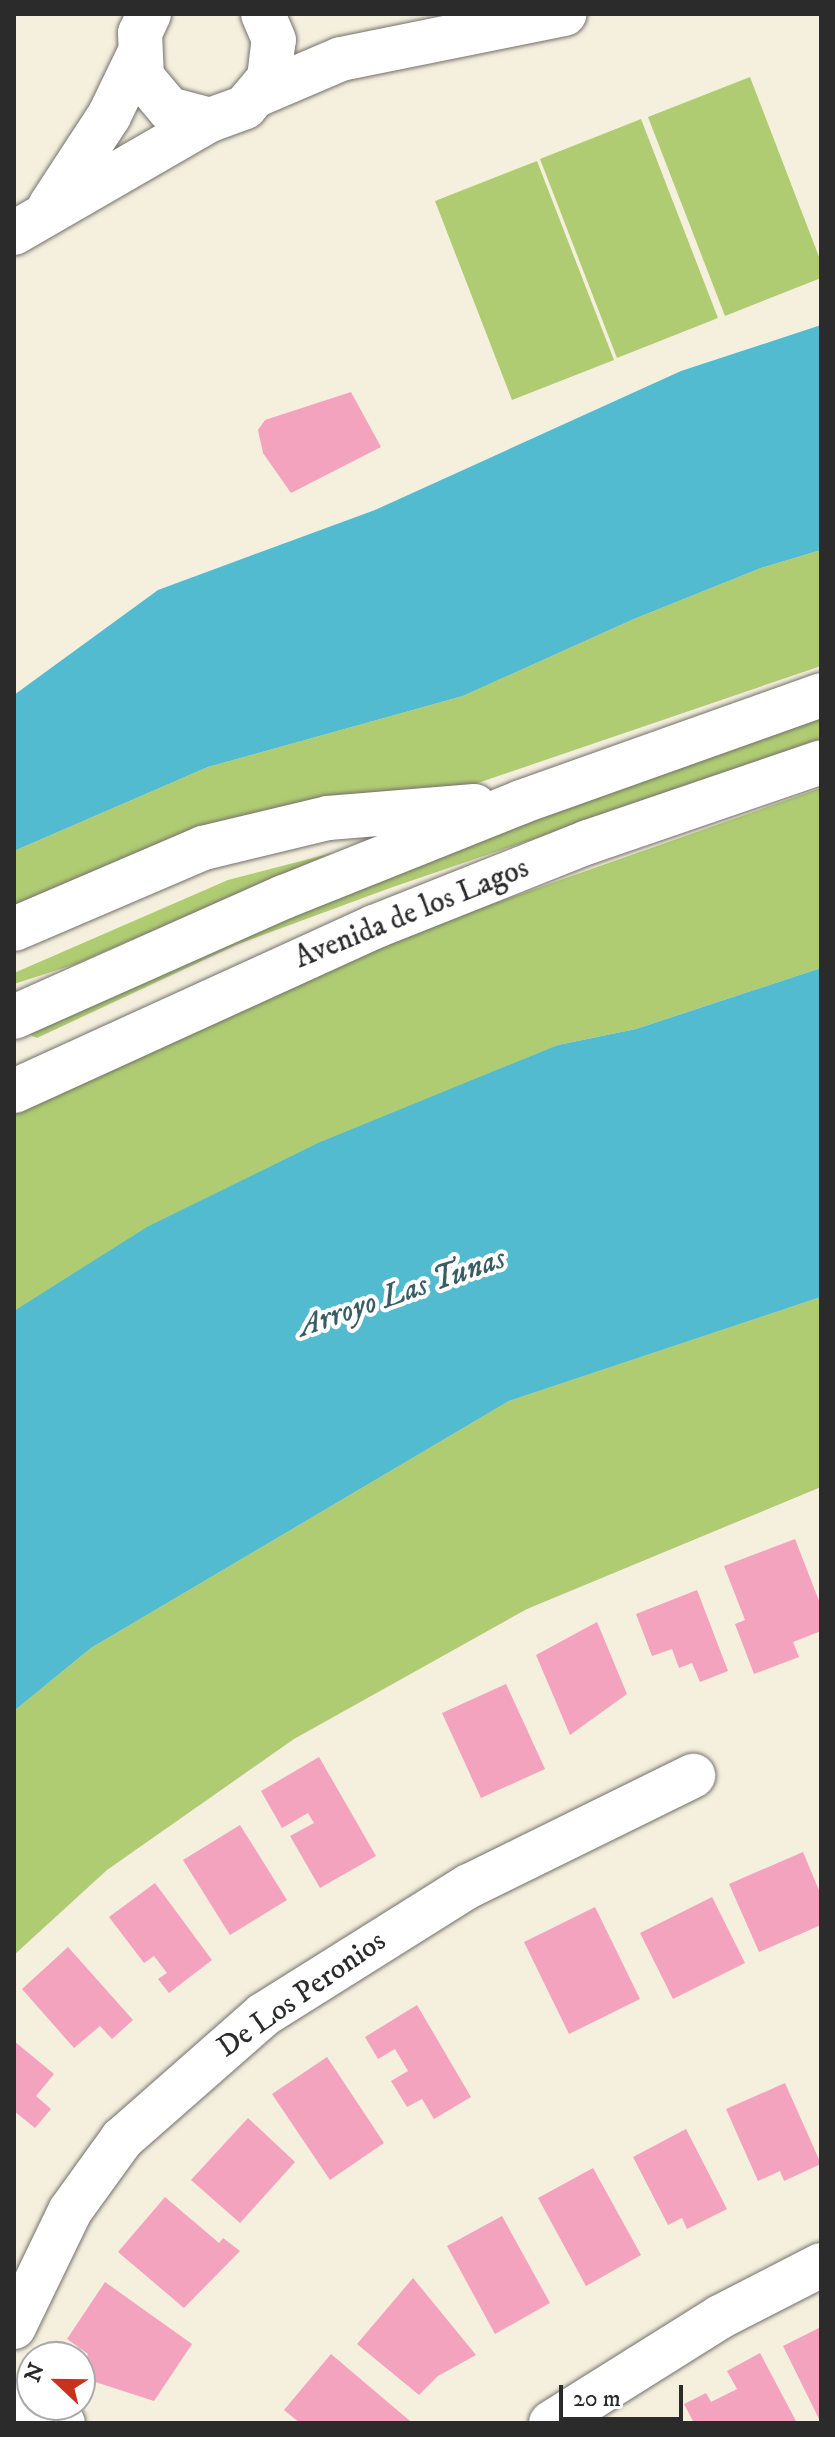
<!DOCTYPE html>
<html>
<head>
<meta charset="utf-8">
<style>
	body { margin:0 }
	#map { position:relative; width:835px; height:2437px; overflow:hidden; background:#f5efde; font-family:"IM FELL DW Pica",serif }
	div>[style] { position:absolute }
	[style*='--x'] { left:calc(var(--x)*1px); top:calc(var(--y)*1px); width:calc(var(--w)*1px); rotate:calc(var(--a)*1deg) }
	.green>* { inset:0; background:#b0cc73 }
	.water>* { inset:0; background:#53bbd0 }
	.building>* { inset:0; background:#f4a3be }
	.roads { filter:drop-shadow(0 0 2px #72706a) drop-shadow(0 0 2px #72706a) }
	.minor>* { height:44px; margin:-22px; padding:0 22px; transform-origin:22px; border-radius:22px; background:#fff }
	span { translate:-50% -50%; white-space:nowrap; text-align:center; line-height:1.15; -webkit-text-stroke:8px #fff; paint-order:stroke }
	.street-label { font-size:30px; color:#2b2b2b }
	.water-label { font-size:32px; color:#395d65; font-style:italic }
	.frame { position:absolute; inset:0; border:16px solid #2b2b2b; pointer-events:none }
	.north { position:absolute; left:16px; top:2341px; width:80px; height:80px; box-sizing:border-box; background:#fff; border:2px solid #aaa; border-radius:50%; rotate:292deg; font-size:22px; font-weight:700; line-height:32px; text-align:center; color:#2b2b2b }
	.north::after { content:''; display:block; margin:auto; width:28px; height:36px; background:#c8321e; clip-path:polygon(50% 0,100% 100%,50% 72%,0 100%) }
	.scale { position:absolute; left:559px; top:2385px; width:124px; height:36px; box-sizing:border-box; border:4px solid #2b2b2b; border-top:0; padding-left:10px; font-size:24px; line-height:28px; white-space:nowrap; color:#2b2b2b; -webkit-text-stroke:6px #fff; paint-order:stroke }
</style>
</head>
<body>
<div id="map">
	<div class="green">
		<div style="clip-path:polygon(750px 77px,821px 262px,821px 278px,725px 316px,648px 117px)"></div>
		<div style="clip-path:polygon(641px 119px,718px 318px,617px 358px,540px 159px)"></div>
		<div style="clip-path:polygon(537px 161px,614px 360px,512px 400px,435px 201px)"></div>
		<div style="clip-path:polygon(821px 550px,821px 666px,469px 786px,14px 916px,14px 851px,208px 767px,463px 696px,634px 619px,761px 568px)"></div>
		<div style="clip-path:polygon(821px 717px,821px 741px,390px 888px,236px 945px,37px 1038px,27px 1033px,382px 873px)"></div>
		<div style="clip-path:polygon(821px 788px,821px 968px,636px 1029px,558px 1045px,14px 1311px,14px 1114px,194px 1024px,470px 912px)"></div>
		<div style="clip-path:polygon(332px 853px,76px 964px,14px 984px,14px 973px,228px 880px)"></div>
		<div style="clip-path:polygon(821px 1297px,821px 1487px,527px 1609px,294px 1739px,107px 1870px,14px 1955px,14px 1711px,91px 1648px,509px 1401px)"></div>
	</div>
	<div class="water">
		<div style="clip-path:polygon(821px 325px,821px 550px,761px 568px,634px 619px,463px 696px,208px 767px,14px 851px,14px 695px,158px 590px,375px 510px,681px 371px)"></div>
		<div style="clip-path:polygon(821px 968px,821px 1297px,509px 1401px,91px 1648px,14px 1711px,14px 1311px,147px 1227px,318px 1143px,558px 1045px,636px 1029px)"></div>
	</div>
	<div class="building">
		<div style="clip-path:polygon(351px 392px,381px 447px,291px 493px,263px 453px,258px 430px,265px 420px)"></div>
		<div style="clip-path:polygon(795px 1539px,821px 1606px,821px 1631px,793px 1642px,799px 1657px,754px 1674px,735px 1624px,745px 1620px,724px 1566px)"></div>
		<div style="clip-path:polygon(697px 1590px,728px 1671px,700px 1682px,692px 1663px,679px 1668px,672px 1649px,652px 1656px,636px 1614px)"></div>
		<div style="clip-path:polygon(597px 1622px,627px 1694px,570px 1735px,536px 1655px)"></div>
		<div style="clip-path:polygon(506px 1684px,545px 1769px,481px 1798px,442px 1713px)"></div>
		<div style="clip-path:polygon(319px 1757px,376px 1856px,320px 1888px,290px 1836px,314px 1823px,308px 1813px,282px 1828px,261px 1791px)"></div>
		<div style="clip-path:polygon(240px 1825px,287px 1900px,230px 1935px,183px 1860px)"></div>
		<div style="clip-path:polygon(803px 1852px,821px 1895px,821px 1925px,759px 1952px,729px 1884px)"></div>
		<div style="clip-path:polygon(155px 1883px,212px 1960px,169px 1993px,158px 1979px,167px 1973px,154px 1956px,144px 1963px,109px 1917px)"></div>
		<div style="clip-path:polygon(712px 1897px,745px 1963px,673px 1999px,640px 1933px)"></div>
		<div style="clip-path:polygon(595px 1907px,640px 1999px,569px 2034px,524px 1942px)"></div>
		<div style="clip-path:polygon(68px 1947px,133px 2020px,112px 2039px,100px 2026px,74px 2048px,22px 1989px)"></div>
		<div style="clip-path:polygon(417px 2005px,471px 2097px,434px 2119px,422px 2099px,407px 2107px,391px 2081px,408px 2071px,395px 2049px,378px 2059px,365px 2037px)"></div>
		<div style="clip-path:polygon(14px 2041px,54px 2074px,36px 2096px,51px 2109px,35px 2128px,14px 2111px)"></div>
		<div style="clip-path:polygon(327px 2057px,384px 2143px,330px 2180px,272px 2094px)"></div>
		<div style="clip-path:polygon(785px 2083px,821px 2164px,784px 2181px,780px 2171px,758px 2181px,726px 2109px)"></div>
		<div style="clip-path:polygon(248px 2118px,295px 2162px,240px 2223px,191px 2180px)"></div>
		<div style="clip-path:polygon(686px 2129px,727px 2209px,687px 2229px,682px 2218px,668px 2225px,633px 2157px)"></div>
		<div style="clip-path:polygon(593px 2168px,641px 2255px,586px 2286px,538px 2198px)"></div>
		<div style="clip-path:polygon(165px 2197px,219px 2243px,223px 2238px,240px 2251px,184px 2308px,118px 2252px)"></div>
		<div style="clip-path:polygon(502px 2216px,550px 2303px,495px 2334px,447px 2246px)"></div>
		<div style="clip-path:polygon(413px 2278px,476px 2355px,438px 2376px,419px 2395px,357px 2344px)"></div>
		<div style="clip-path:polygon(105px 2282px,192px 2344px,154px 2401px,80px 2377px,88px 2354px,67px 2339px)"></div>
		<div style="clip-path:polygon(821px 2327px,821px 2423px,783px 2346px)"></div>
		<div style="clip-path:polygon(760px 2353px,797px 2423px,694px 2423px,684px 2404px,706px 2393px,711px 2402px,737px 2389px,727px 2371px)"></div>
		<div style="clip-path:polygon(331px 2354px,410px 2421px,409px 2423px,300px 2423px,284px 2410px)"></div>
	</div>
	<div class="roads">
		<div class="minor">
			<div style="--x:149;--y:14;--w:21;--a:115"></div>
			<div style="--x:140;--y:33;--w:44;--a:87.4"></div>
			<div style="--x:142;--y:77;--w:42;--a:49.8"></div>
			<div style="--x:169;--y:109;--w:42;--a:15"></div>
			<div style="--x:210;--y:120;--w:37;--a:-20"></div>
			<div style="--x:245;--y:107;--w:38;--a:-50"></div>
			<div style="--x:269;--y:78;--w:38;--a:-83"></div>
			<div style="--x:274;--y:40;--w:28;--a:-113"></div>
			<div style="--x:259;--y:94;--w:89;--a:-23.1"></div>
			<div style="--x:341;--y:59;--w:228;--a:-11.4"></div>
			<div style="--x:50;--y:206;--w:108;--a:-56.8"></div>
			<div style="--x:109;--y:116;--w:67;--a:-64.2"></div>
			<div style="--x:14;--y:233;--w:226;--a:-30"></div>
			<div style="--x:14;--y:929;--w:206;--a:-23.2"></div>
			<div style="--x:203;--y:848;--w:129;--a:-13.5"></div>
			<div style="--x:328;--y:818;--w:147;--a:-4.7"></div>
			<div style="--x:14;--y:1017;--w:295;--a:-24"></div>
			<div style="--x:284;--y:897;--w:255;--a:-21.8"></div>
			<div style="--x:521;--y:802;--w:319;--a:-19.6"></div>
			<div style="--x:14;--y:1091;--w:396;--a:-24.5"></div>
			<div style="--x:374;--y:927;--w:230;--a:-21.7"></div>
			<div style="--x:588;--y:842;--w:246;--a:-18.9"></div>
			<div style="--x:14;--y:2327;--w:129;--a:-64.2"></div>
			<div style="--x:70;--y:2211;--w:89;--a:-54.2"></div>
			<div style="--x:122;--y:2139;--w:188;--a:-41.3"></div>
			<div style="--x:263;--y:2015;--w:243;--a:-32.1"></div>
			<div style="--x:469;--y:1886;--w:250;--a:-26.2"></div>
			<div style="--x:14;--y:2405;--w:52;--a:20.2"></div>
			<div style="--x:551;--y:2423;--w:199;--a:-32.1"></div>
			<div style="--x:720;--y:2317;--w:114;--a:-27.2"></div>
		</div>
	</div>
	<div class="street-label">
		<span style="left:412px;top:914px;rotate:-22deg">Avenida de los Lagos</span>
		<span style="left:302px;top:1995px;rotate:-35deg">De Los Peronios</span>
	</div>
	<div class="water-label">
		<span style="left:402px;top:1293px;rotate:-19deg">Arroyo Las Tunas</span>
	</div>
	<div class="frame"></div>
	<div class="north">N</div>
	<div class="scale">20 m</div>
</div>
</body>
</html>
